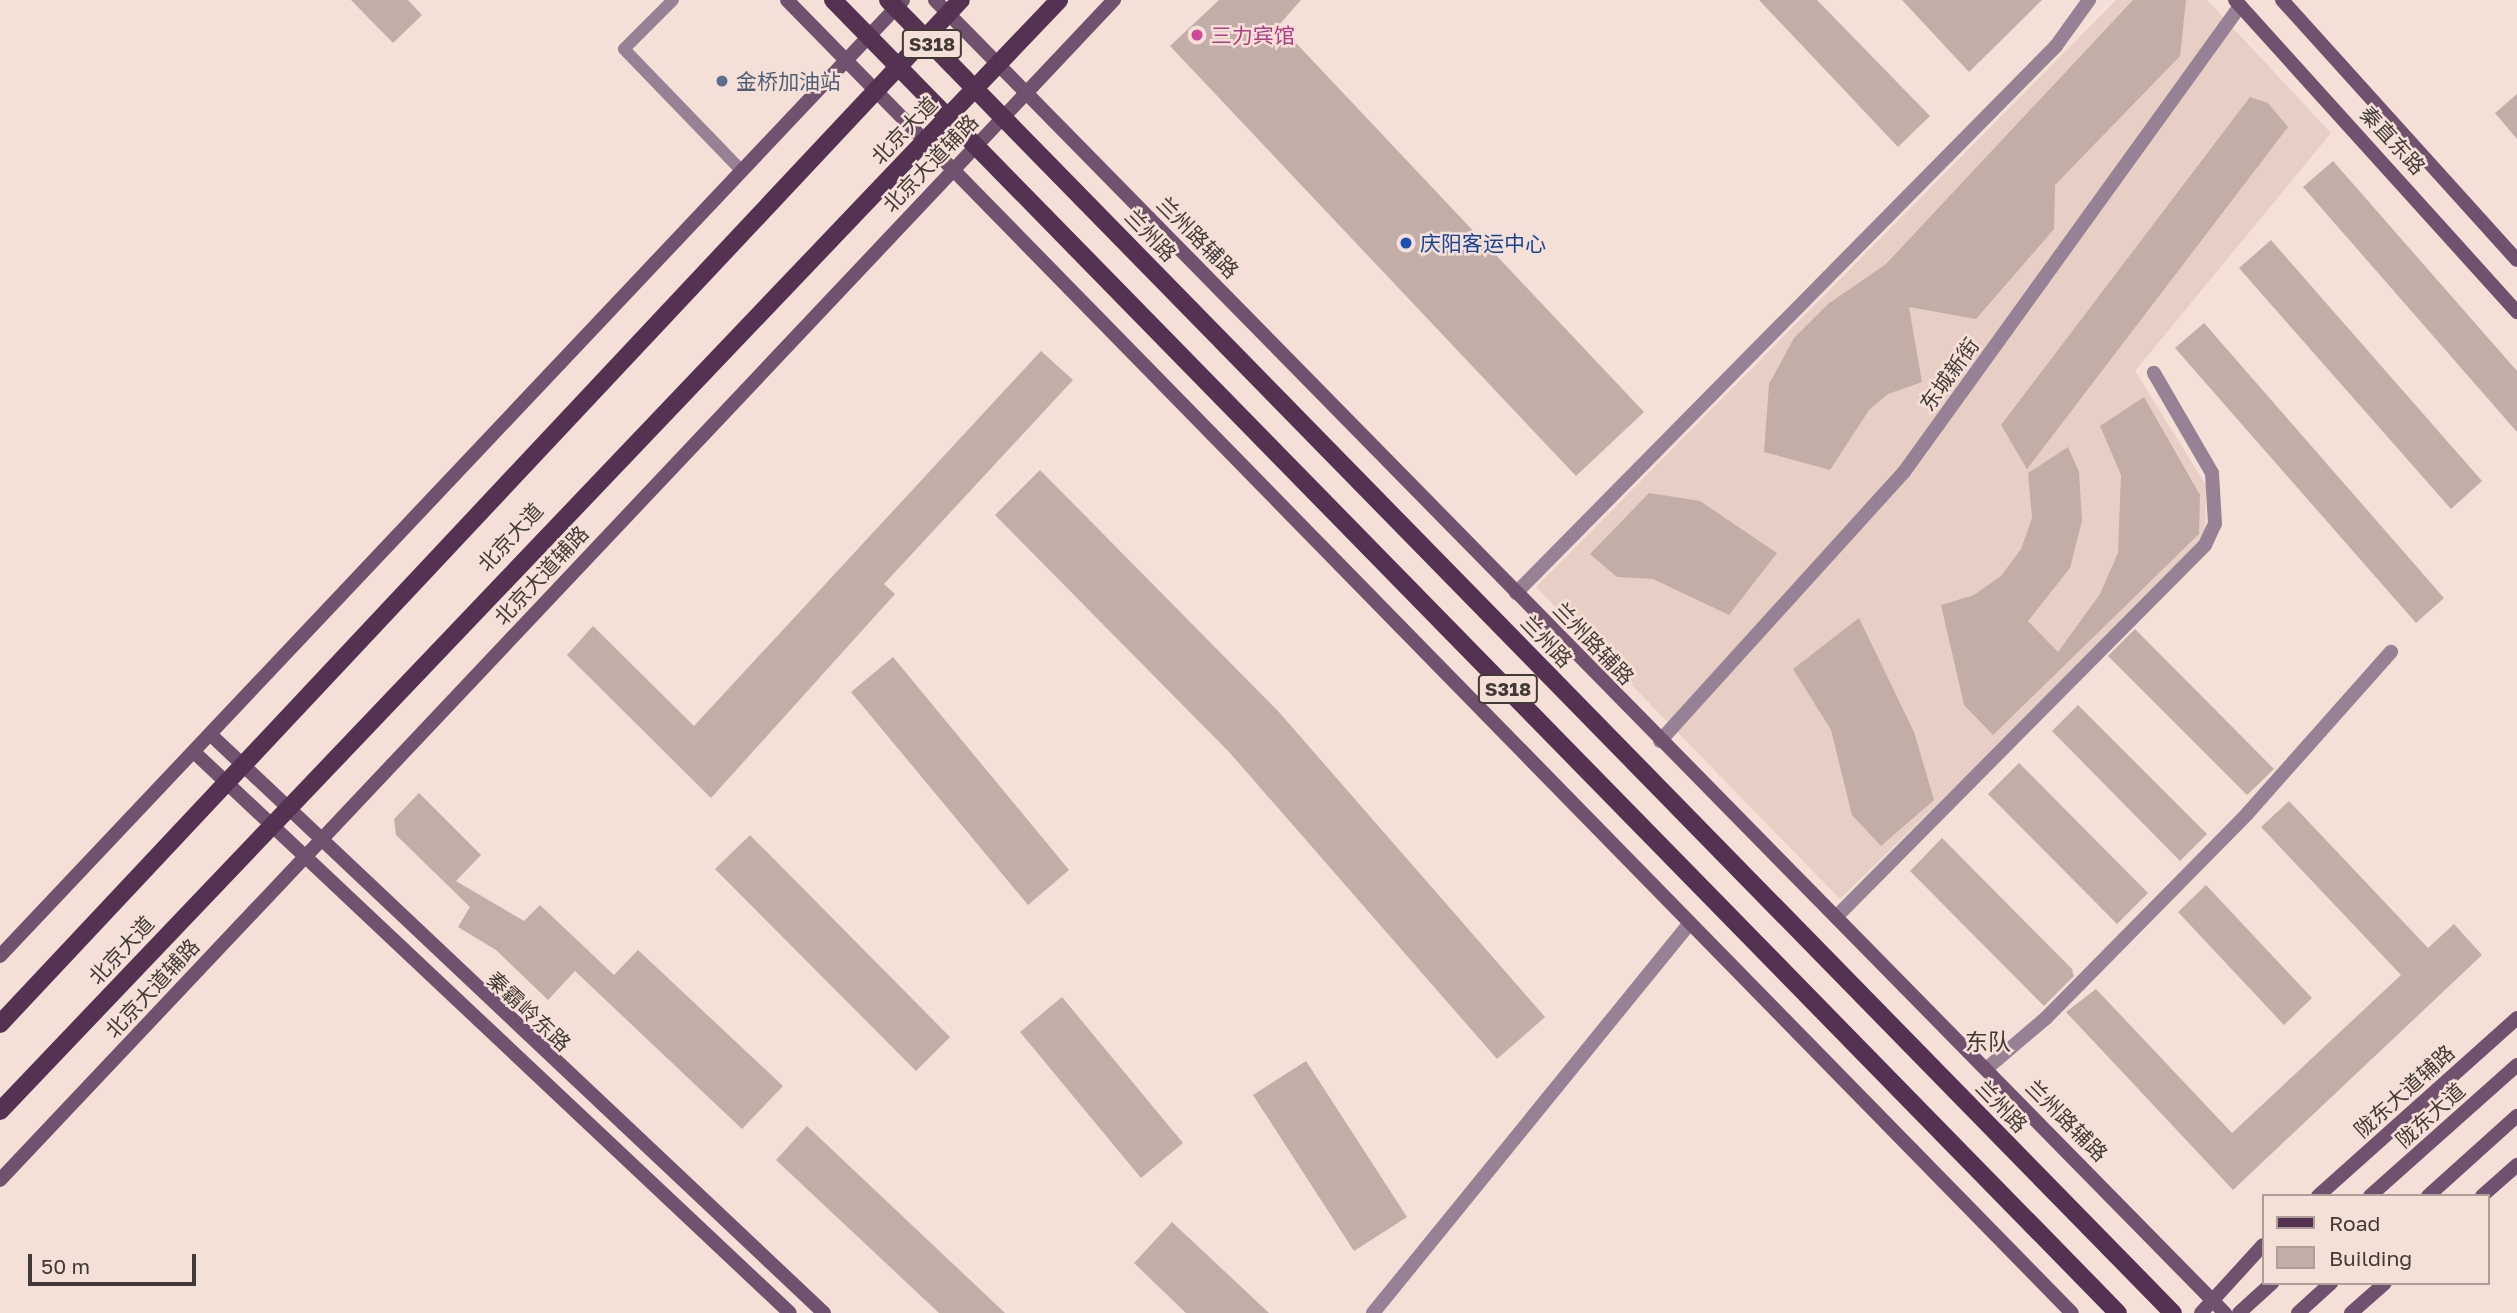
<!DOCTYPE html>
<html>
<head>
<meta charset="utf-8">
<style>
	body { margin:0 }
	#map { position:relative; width:2517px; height:1313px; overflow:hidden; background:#f5e0d8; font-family:"Golos Text","Noto Sans SC",sans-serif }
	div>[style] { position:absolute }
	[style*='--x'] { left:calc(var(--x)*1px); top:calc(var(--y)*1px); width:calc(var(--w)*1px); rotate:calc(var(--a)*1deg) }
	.commercial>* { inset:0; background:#e7cfc6 }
	.building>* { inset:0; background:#c2aea6 }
	.lane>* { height:12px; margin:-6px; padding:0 6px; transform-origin:6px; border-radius:6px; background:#978195 }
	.street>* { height:14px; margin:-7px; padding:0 7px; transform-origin:7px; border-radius:7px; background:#978195 }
	.secondary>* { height:14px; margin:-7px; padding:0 7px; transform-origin:7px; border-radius:7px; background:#71526e }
	.primary>* { height:18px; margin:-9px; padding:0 9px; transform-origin:9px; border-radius:9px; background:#553152 }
	.dots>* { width:19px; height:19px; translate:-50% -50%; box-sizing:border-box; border:4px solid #f5e0d8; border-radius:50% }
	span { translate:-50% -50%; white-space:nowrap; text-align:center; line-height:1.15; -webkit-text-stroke:5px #f5e0d8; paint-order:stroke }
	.shield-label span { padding:2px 5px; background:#f5e0d8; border:2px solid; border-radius:5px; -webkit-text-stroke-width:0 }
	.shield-label { font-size:19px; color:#423a36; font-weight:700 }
	.hotel-label { font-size:21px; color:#b23c85 }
	.left { translate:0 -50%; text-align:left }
	.service-label { font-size:21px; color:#4e5e75 }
	.street-label { font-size:21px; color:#423a36 }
	.transit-label { font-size:21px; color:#164399 }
	.neighbourhood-label { font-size:23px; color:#423a36 }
	.legend { position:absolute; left:2262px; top:1194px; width:228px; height:91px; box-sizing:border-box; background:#f5e0d8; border:2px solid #ad9e97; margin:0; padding:9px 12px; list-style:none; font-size:21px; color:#423a36 }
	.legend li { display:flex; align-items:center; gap:14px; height:35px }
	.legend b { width:35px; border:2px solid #ad9e97 }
	.scale { position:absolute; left:28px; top:1254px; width:168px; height:32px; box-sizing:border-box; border:4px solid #423a36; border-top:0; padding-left:9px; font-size:21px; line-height:24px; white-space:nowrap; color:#423a36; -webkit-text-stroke:5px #f5e0d8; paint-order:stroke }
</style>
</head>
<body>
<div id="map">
	<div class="commercial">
		<div style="clip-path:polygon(2116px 0,2207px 0,2331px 133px,2135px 371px,2206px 485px,2205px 543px,1840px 899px,1536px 587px)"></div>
	</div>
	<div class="building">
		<div style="clip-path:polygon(351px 0,408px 0,422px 15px,393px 43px)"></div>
		<div style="clip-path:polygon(1219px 0,1301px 0,1279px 25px,1644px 412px,1576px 476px,1170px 46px)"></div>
		<div style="clip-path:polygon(1759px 0,1817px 0,1930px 116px,1898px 147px)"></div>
		<div style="clip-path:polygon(1902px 0,2042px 0,1969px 72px)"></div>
		<div style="clip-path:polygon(2133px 0,2186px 0,2180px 56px,2055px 185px,2054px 229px,1976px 319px,1909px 307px,1922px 382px,1888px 394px,1869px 410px,1830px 470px,1764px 452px,1769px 384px,1794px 338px,1828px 304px,1886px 264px)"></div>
		<div style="clip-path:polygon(2517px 94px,2517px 139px,2495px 113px)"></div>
		<div style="clip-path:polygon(2250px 97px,2268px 103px,2288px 127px,2027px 469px,2001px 425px)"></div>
		<div style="clip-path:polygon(2333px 161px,2517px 371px,2517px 432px,2303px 187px)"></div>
		<div style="clip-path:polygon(2271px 240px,2482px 481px,2451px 509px,2239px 268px)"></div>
		<div style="clip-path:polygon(2204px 323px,2444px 598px,2416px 623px,2175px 348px)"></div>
		<div style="clip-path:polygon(1041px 351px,1073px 380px,884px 584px,895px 594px,711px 798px,567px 655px,593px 626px,694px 726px)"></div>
		<div style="clip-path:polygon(2144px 397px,2200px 495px,2199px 534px,1993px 735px,1964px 705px,1941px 605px,1974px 595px,2001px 576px,2021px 549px,2032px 518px,2028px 473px,2068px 447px,2079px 472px,2082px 521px,2070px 568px,2028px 621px,2058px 652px,2100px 594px,2118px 553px,2121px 475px,2100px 426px)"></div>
		<div style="clip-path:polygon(1040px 470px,1278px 711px,1545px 1017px,1497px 1059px,1230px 753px,995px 515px)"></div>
		<div style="clip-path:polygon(1649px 493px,1700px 501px,1777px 553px,1729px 615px,1653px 579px,1617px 577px,1590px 554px)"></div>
		<div style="clip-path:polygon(1859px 618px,1914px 732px,1934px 800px,1881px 846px,1852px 815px,1831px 730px,1793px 669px)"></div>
		<div style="clip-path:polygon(2135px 629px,2274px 769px,2247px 795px,2108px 656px)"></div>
		<div style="clip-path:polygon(893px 657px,1069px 870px,1028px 905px,851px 692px)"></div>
		<div style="clip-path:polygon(2078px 705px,2207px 834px,2180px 861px,2052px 731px)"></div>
		<div style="clip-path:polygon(2019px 763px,2148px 893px,2117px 924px,1988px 794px)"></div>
		<div style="clip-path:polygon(419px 793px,481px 855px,456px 881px,524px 921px,540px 905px,614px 975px,638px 950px,783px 1086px,742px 1129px,575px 971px,548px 1000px,496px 950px,458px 927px,470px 907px,396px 835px,394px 819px)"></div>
		<div style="clip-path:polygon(2289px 801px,2428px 948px,2454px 924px,2482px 955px,2233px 1190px,2066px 1012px,2096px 989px,2232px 1133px,2401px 975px,2261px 827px)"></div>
		<div style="clip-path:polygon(750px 835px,950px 1037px,916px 1071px,715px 869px)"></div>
		<div style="clip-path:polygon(1942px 838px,2072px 969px,2074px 976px,2044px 1006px,1910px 871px)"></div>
		<div style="clip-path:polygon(2206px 885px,2312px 998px,2284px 1025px,2178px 912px)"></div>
		<div style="clip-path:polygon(1062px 997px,1183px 1143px,1141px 1178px,1020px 1032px)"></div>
		<div style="clip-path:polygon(1306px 1061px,1407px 1217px,1354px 1251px,1253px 1095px)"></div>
		<div style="clip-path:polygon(807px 1126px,1005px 1313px,939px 1313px,776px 1160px)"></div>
		<div style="clip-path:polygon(1172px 1222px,1269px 1313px,1186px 1313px,1134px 1263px)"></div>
	</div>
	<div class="lane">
		<div style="--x:673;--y:0;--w:69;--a:135"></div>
		<div style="--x:624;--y:49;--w:170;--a:46"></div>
	</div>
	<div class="street">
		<div style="--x:1516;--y:593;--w:769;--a:-45.37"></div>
		<div style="--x:2056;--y:46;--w:57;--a:-54.3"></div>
		<div style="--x:1660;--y:741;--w:363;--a:-47.8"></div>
		<div style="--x:1904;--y:472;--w:575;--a:-54.21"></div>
		<div style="--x:1837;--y:916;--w:523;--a:-45.23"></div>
		<div style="--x:2205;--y:545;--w:23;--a:-65"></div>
		<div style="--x:2215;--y:524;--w:51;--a:-93.4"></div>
		<div style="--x:2212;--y:473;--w:116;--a:-120.1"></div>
		<div style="--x:1986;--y:1069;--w:79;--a:-40.4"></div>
		<div style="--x:2046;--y:1018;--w:286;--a:-45.4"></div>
		<div style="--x:2247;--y:814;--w:217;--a:-48.4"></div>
		<div style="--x:1373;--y:1313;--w:500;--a:-50.9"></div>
	</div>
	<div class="secondary">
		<div style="--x:787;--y:0;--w:1837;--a:45.62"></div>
		<div style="--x:935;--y:0;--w:1841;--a:45.51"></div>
		<div style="--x:2235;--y:0;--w:421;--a:47.9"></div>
		<div style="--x:2282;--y:0;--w:350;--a:47.9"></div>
		<div style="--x:210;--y:734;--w:844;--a:43.32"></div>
		<div style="--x:194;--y:752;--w:818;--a:43.27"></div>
		<div style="--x:0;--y:956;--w:1315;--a:-46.63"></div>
		<div style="--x:0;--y:1180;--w:1623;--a:-46.65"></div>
		<div style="--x:2318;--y:1196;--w:267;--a:-41.8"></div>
		<div style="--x:2370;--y:1196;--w:197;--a:-41.7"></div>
		<div style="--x:2428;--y:1196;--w:120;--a:-42"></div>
		<div style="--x:2482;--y:1196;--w:47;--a:-41.5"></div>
		<div style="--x:2201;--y:1313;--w:92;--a:-47.6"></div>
		<div style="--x:2239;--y:1313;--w:45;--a:-42.3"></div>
		<div style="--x:2298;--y:1313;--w:45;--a:-42.3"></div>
		<div style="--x:2351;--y:1313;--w:45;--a:-41.4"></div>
	</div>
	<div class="primary">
		<div style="--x:833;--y:0;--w:1837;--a:45.62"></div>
		<div style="--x:888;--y:0;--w:1837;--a:45.62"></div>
		<div style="--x:0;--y:1024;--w:1404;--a:-46.82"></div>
		<div style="--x:0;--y:1111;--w:1535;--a:-46.37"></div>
	</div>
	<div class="dots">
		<div style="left:1197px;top:35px;background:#d1479c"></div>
		<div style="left:722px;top:81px;background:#5c6f8a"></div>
		<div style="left:1406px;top:243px;background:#1a4fb4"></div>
	</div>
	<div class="shield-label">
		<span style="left:932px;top:44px">S318</span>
		<span style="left:1508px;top:689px">S318</span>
	</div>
	<div class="hotel-label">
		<span class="left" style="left:1211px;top:35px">三力宾馆</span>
	</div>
	<div class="service-label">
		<span class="left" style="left:736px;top:81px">金桥加油站</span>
	</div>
	<div class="street-label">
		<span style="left:904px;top:130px;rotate:-46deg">北京大道</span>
		<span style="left:2393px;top:140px;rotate:47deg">秦直东路</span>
		<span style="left:930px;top:163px;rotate:-46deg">北京大道辅路</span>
		<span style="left:1151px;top:235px;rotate:46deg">兰州路</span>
		<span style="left:1198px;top:237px;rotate:45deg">兰州路辅路</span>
		<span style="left:1949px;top:374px;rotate:-54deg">东城新街</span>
		<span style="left:510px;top:537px;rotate:-47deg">北京大道</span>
		<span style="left:541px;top:575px;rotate:-47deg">北京大道辅路</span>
		<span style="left:1547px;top:641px;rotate:46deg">兰州路</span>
		<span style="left:1594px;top:643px;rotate:46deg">兰州路辅路</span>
		<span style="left:121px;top:950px;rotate:-47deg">北京大道</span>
		<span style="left:152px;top:988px;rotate:-47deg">北京大道辅路</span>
		<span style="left:529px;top:1011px;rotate:43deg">秦霸岭东路</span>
		<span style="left:2404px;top:1091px;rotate:-42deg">陇东大道辅路</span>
		<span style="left:2002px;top:1106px;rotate:46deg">兰州路</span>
		<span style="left:2430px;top:1115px;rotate:-42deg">陇东大道</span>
		<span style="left:2067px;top:1120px;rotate:45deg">兰州路辅路</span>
	</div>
	<div class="transit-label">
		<span class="left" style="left:1420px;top:243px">庆阳客运中心</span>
	</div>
	<div class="neighbourhood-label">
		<span style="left:1988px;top:1041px">东队</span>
	</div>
	<ul class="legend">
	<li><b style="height:9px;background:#553152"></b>Road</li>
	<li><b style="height:19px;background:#c2aea6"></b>Building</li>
	</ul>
	<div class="scale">50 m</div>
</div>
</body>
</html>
